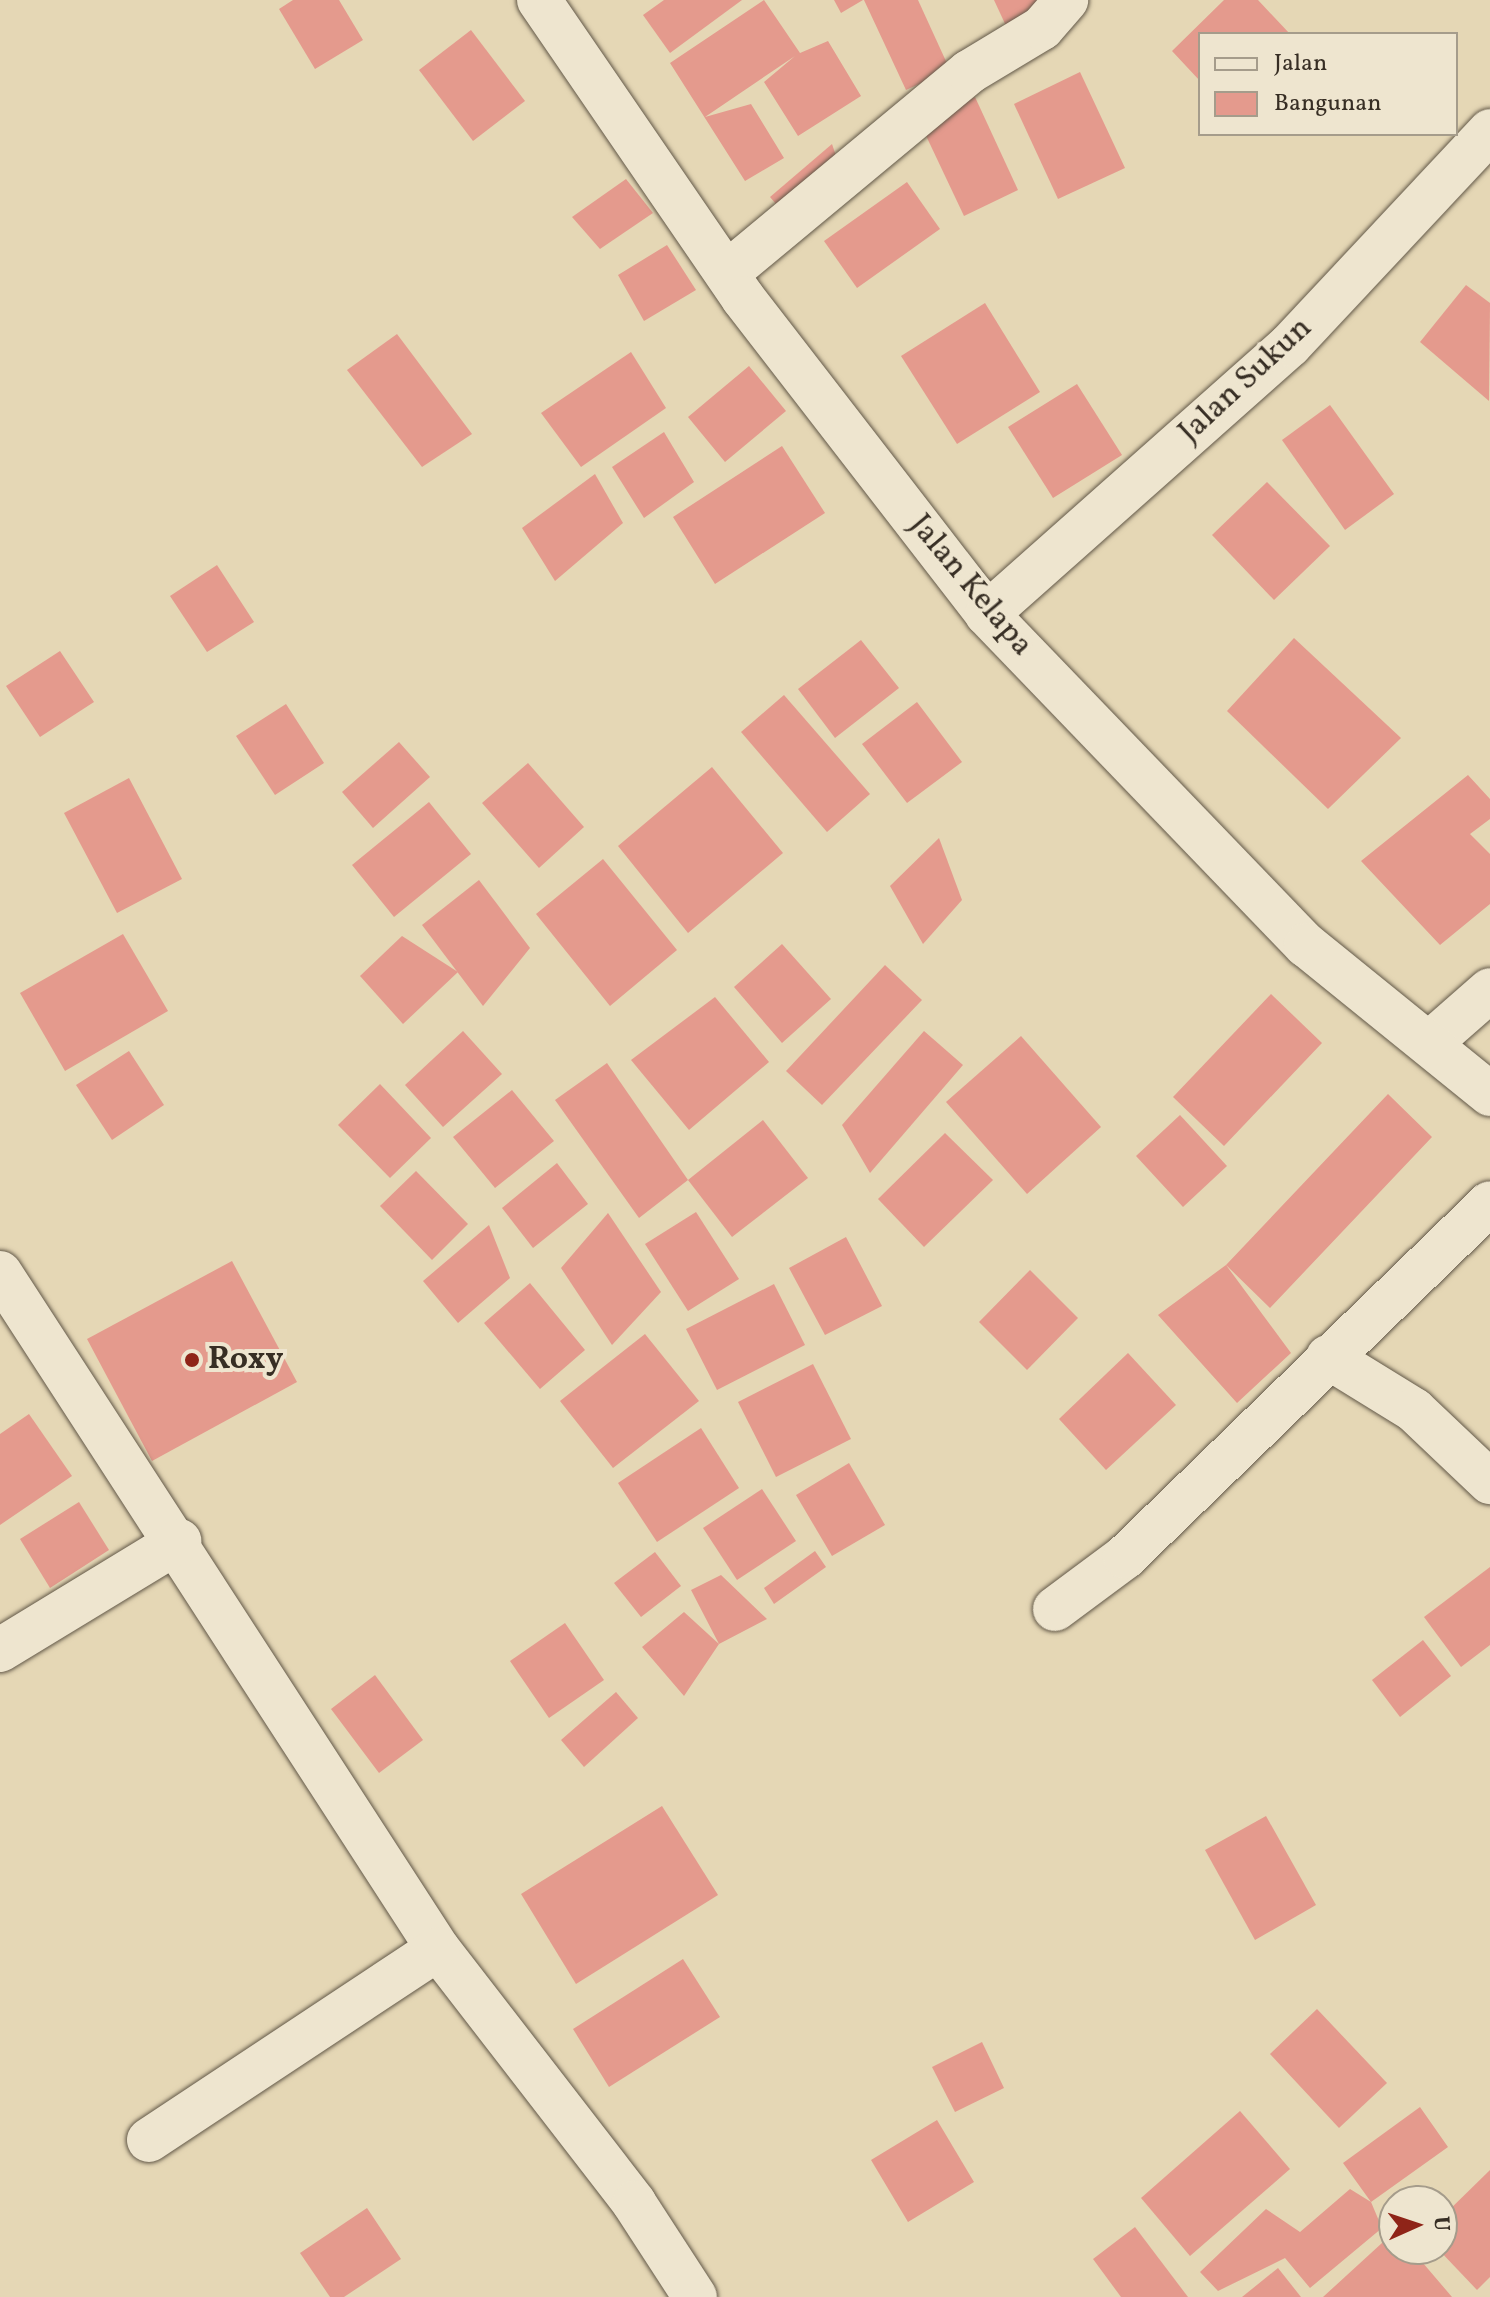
<!DOCTYPE html>
<html>
<head>
<meta charset="utf-8">
<style>
	body { margin:0 }
	#map { position:relative; width:1490px; height:2297px; overflow:hidden; background:#e5d7b5; font-family:Vollkorn,serif }
	div>[style] { position:absolute }
	[style*='--x'] { left:calc(var(--x)*1px); top:calc(var(--y)*1px); width:calc(var(--w)*1px); rotate:calc(var(--a)*1deg) }
	.building>* { inset:0; background:#e49a8d }
	.roads { filter:drop-shadow(0 0 2px #625848) drop-shadow(0 0 2px #625848) }
	.street>* { height:44px; margin:-22px; padding:0 22px; transform-origin:22px; border-radius:22px; background:#eee5cf }
	.secondary>* { height:44px; margin:-22px; padding:0 22px; transform-origin:22px; border-radius:22px; background:#eee5cf }
	.dots>* { width:22px; height:22px; translate:-50% -50%; box-sizing:border-box; border:4px solid #eee5cf; border-radius:50% }
	span { translate:-50% -50%; white-space:nowrap; text-align:center; line-height:1.15; -webkit-text-stroke:8px #eee5cf; paint-order:stroke }
	.street-label { font-size:32px; color:#372e24 }
	.poi-label { font-size:32px; color:#372e24; font-weight:700 }
	.left { translate:0 -50%; text-align:left }
	.legend { position:absolute; left:1198px; top:32px; width:260px; height:104px; box-sizing:border-box; background:#eee5cf; border:2px solid #a59c8b; margin:0; padding:10px 14px; list-style:none; font-size:24px; color:#372e24 }
	.legend li { display:flex; align-items:center; gap:16px; height:40px }
	.legend b { width:40px; border:2px solid #a59c8b }
	.north { position:absolute; left:1378px; top:2185px; width:80px; height:80px; box-sizing:border-box; background:#eee5cf; border:2px solid #a59c8b; border-radius:50%; rotate:87deg; font-size:22px; font-weight:700; line-height:32px; text-align:center; color:#372e24 }
	.north::after { content:''; display:block; margin:auto; width:28px; height:36px; background:#8f2418; clip-path:polygon(50% 0,100% 100%,50% 72%,0 100%) }
</style>
</head>
<body>
<div id="map">
	<div class="building">
		<div style="clip-path:polygon(293px 0,339px 0,363px 40px,315px 69px,279px 9px)"></div>
		<div style="clip-path:polygon(664px 0,742px 0,670px 53px,643px 15px)"></div>
		<div style="clip-path:polygon(764px 0,800px 53px,828px 41px,861px 96px,798px 136px,764px 82px,795px 56px,705px 117px,751px 104px,784px 158px,745px 181px,670px 63px)"></div>
		<div style="clip-path:polygon(834px 0,863px 0,841px 13px)"></div>
		<div style="clip-path:polygon(864px 0,918px 0,950px 70px,906px 90px)"></div>
		<div style="clip-path:polygon(994px 0,1067px 0,1007px 28px)"></div>
		<div style="clip-path:polygon(1224px 0,1258px 0,1290px 34px,1200px 34px,1200px 81px,1172px 51px)"></div>
		<div style="clip-path:polygon(471px 30px,525px 101px,473px 141px,419px 70px)"></div>
		<div style="clip-path:polygon(1080px 72px,1125px 168px,1058px 199px,1014px 104px)"></div>
		<div style="clip-path:polygon(975px 97px,1018px 190px,964px 216px,920px 123px)"></div>
		<div style="clip-path:polygon(832px 144px,841px 171px,788px 218px,770px 197px)"></div>
		<div style="clip-path:polygon(626px 179px,653px 213px,600px 249px,572px 217px)"></div>
		<div style="clip-path:polygon(907px 182px,940px 229px,857px 288px,824px 241px)"></div>
		<div style="clip-path:polygon(667px 245px,696px 290px,644px 321px,618px 275px)"></div>
		<div style="clip-path:polygon(1466px 285px,1490px 303px,1489px 401px,1420px 342px)"></div>
		<div style="clip-path:polygon(985px 303px,1040px 392px,957px 444px,901px 356px)"></div>
		<div style="clip-path:polygon(397px 334px,472px 434px,422px 467px,347px 370px)"></div>
		<div style="clip-path:polygon(631px 352px,666px 408px,581px 467px,541px 413px)"></div>
		<div style="clip-path:polygon(749px 366px,786px 411px,725px 462px,688px 417px)"></div>
		<div style="clip-path:polygon(1077px 384px,1122px 455px,1053px 498px,1008px 427px)"></div>
		<div style="clip-path:polygon(1330px 405px,1394px 494px,1345px 530px,1282px 440px)"></div>
		<div style="clip-path:polygon(664px 432px,694px 482px,644px 518px,612px 467px)"></div>
		<div style="clip-path:polygon(782px 446px,825px 513px,715px 584px,673px 517px)"></div>
		<div style="clip-path:polygon(595px 474px,623px 523px,555px 581px,522px 528px)"></div>
		<div style="clip-path:polygon(1267px 482px,1330px 546px,1274px 600px,1212px 535px)"></div>
		<div style="clip-path:polygon(217px 565px,254px 622px,207px 652px,170px 596px)"></div>
		<div style="clip-path:polygon(1294px 638px,1401px 738px,1328px 809px,1227px 711px)"></div>
		<div style="clip-path:polygon(861px 640px,899px 688px,835px 738px,798px 689px)"></div>
		<div style="clip-path:polygon(60px 651px,94px 702px,40px 737px,6px 686px)"></div>
		<div style="clip-path:polygon(784px 695px,870px 794px,827px 832px,741px 732px)"></div>
		<div style="clip-path:polygon(917px 702px,962px 762px,907px 803px,862px 744px)"></div>
		<div style="clip-path:polygon(286px 704px,324px 763px,275px 795px,236px 736px)"></div>
		<div style="clip-path:polygon(399px 742px,430px 777px,373px 828px,342px 792px)"></div>
		<div style="clip-path:polygon(528px 763px,584px 827px,539px 868px,482px 803px)"></div>
		<div style="clip-path:polygon(712px 767px,783px 853px,688px 933px,618px 846px)"></div>
		<div style="clip-path:polygon(1468px 775px,1490px 799px,1490px 819px,1470px 834px,1490px 854px,1490px 904px,1440px 945px,1361px 861px)"></div>
		<div style="clip-path:polygon(129px 778px,182px 879px,117px 913px,64px 813px)"></div>
		<div style="clip-path:polygon(429px 802px,471px 854px,394px 917px,352px 865px)"></div>
		<div style="clip-path:polygon(939px 838px,962px 900px,923px 944px,890px 886px)"></div>
		<div style="clip-path:polygon(603px 859px,677px 950px,610px 1006px,536px 914px)"></div>
		<div style="clip-path:polygon(479px 880px,530px 948px,483px 1006px,422px 925px)"></div>
		<div style="clip-path:polygon(123px 934px,168px 1011px,65px 1071px,20px 993px)"></div>
		<div style="clip-path:polygon(402px 936px,458px 972px,403px 1024px,360px 976px)"></div>
		<div style="clip-path:polygon(782px 944px,831px 999px,782px 1043px,734px 987px)"></div>
		<div style="clip-path:polygon(885px 965px,922px 1000px,822px 1105px,786px 1071px)"></div>
		<div style="clip-path:polygon(1271px 994px,1322px 1043px,1224px 1146px,1173px 1097px)"></div>
		<div style="clip-path:polygon(715px 997px,769px 1062px,689px 1130px,631px 1060px)"></div>
		<div style="clip-path:polygon(463px 1031px,502px 1074px,443px 1127px,405px 1085px)"></div>
		<div style="clip-path:polygon(924px 1031px,963px 1065px,870px 1173px,842px 1125px)"></div>
		<div style="clip-path:polygon(1021px 1036px,1101px 1127px,1027px 1194px,946px 1102px)"></div>
		<div style="clip-path:polygon(129px 1051px,164px 1105px,112px 1140px,76px 1085px)"></div>
		<div style="clip-path:polygon(607px 1063px,688px 1180px,639px 1218px,555px 1100px)"></div>
		<div style="clip-path:polygon(380px 1084px,431px 1138px,390px 1178px,338px 1125px)"></div>
		<div style="clip-path:polygon(512px 1090px,554px 1141px,495px 1188px,453px 1137px)"></div>
		<div style="clip-path:polygon(1388px 1094px,1432px 1137px,1270px 1308px,1226px 1265px,1291px 1353px,1237px 1403px,1158px 1315px,1226px 1265px)"></div>
		<div style="clip-path:polygon(1180px 1115px,1227px 1166px,1183px 1207px,1136px 1156px)"></div>
		<div style="clip-path:polygon(763px 1120px,808px 1178px,732px 1237px,688px 1180px)"></div>
		<div style="clip-path:polygon(945px 1133px,993px 1180px,924px 1247px,878px 1199px)"></div>
		<div style="clip-path:polygon(557px 1163px,588px 1204px,533px 1248px,502px 1208px)"></div>
		<div style="clip-path:polygon(416px 1171px,468px 1224px,432px 1260px,380px 1206px)"></div>
		<div style="clip-path:polygon(696px 1212px,739px 1279px,688px 1311px,645px 1244px)"></div>
		<div style="clip-path:polygon(608px 1213px,661px 1292px,612px 1345px,561px 1268px)"></div>
		<div style="clip-path:polygon(489px 1225px,510px 1278px,458px 1323px,423px 1281px)"></div>
		<div style="clip-path:polygon(846px 1237px,882px 1306px,825px 1335px,789px 1268px)"></div>
		<div style="clip-path:polygon(232px 1261px,297px 1382px,152px 1461px,87px 1339px)"></div>
		<div style="clip-path:polygon(1030px 1270px,1078px 1318px,1027px 1370px,979px 1322px)"></div>
		<div style="clip-path:polygon(530px 1283px,585px 1350px,540px 1389px,484px 1323px)"></div>
		<div style="clip-path:polygon(774px 1284px,805px 1345px,717px 1390px,686px 1329px)"></div>
		<div style="clip-path:polygon(645px 1334px,699px 1401px,613px 1468px,560px 1401px)"></div>
		<div style="clip-path:polygon(1128px 1353px,1176px 1405px,1106px 1470px,1059px 1419px)"></div>
		<div style="clip-path:polygon(813px 1364px,851px 1439px,776px 1477px,738px 1402px)"></div>
		<div style="clip-path:polygon(29px 1414px,72px 1476px,0 1525px,0 1434px)"></div>
		<div style="clip-path:polygon(701px 1428px,739px 1488px,657px 1542px,618px 1483px)"></div>
		<div style="clip-path:polygon(849px 1463px,885px 1525px,832px 1556px,796px 1495px)"></div>
		<div style="clip-path:polygon(762px 1489px,796px 1541px,737px 1580px,703px 1528px)"></div>
		<div style="clip-path:polygon(79px 1502px,109px 1550px,50px 1588px,20px 1539px)"></div>
		<div style="clip-path:polygon(815px 1551px,826px 1567px,774px 1604px,764px 1588px)"></div>
		<div style="clip-path:polygon(655px 1552px,681px 1586px,641px 1617px,614px 1583px)"></div>
		<div style="clip-path:polygon(1490px 1567px,1490px 1645px,1461px 1667px,1424px 1617px)"></div>
		<div style="clip-path:polygon(721px 1575px,767px 1619px,719px 1644px,684px 1696px,642px 1647px,684px 1612px,719px 1644px,691px 1590px)"></div>
		<div style="clip-path:polygon(565px 1623px,604px 1680px,549px 1718px,510px 1661px)"></div>
		<div style="clip-path:polygon(1423px 1640px,1451px 1676px,1400px 1717px,1372px 1680px)"></div>
		<div style="clip-path:polygon(375px 1675px,423px 1740px,379px 1773px,331px 1709px)"></div>
		<div style="clip-path:polygon(616px 1692px,638px 1718px,584px 1767px,561px 1740px)"></div>
		<div style="clip-path:polygon(662px 1806px,718px 1895px,576px 1984px,521px 1894px)"></div>
		<div style="clip-path:polygon(1266px 1816px,1316px 1905px,1255px 1940px,1205px 1850px)"></div>
		<div style="clip-path:polygon(683px 1959px,720px 2017px,609px 2087px,573px 2029px)"></div>
		<div style="clip-path:polygon(1317px 2009px,1387px 2083px,1339px 2128px,1270px 2054px)"></div>
		<div style="clip-path:polygon(982px 2042px,1004px 2088px,955px 2112px,932px 2067px)"></div>
		<div style="clip-path:polygon(1420px 2107px,1448px 2147px,1371px 2202px,1382px 2228px,1310px 2288px,1285px 2258px,1218px 2291px,1200px 2272px,1266px 2209px,1300px 2232px,1350px 2189px,1371px 2202px,1343px 2163px)"></div>
		<div style="clip-path:polygon(1240px 2111px,1290px 2169px,1190px 2256px,1141px 2198px)"></div>
		<div style="clip-path:polygon(937px 2120px,974px 2182px,908px 2222px,871px 2160px)"></div>
		<div style="clip-path:polygon(1490px 2170px,1490px 2277px,1477px 2290px,1438px 2249px,1442px 2217px)"></div>
		<div style="clip-path:polygon(367px 2208px,401px 2259px,344px 2297px,330px 2297px,300px 2253px)"></div>
		<div style="clip-path:polygon(1135px 2227px,1188px 2297px,1121px 2297px,1093px 2259px)"></div>
		<div style="clip-path:polygon(1394px 2232px,1394px 2249px,1411px 2249px,1452px 2297px,1323px 2297px)"></div>
		<div style="clip-path:polygon(1278px 2268px,1301px 2297px,1242px 2297px)"></div>
	</div>
	<div class="roads">
		<div class="street">
			<div style="--x:727;--y:273;--w:315;--a:-39.7"></div>
			<div style="--x:969;--y:72;--w:85;--a:-31.1"></div>
			<div style="--x:1042;--y:28;--w:37;--a:-49"></div>
			<div style="--x:987;--y:614;--w:405;--a:-41.6"></div>
			<div style="--x:1290;--y:345;--w:293;--a:-46.9"></div>
			<div style="--x:1432;--y:1041;--w:77;--a:-41.3"></div>
			<div style="--x:0;--y:1273;--w:805;--a:57.06"></div>
			<div style="--x:438;--y:1949;--w:321;--a:52.3"></div>
			<div style="--x:634;--y:2203;--w:112;--a:57"></div>
			<div style="--x:1328;--y:1357;--w:101;--a:31.6"></div>
			<div style="--x:1414;--y:1410;--w:105;--a:43.5"></div>
			<div style="--x:1055;--y:1609;--w:87;--a:-36.6"></div>
			<div style="--x:1125;--y:1557;--w:508;--a:-44.12"></div>
			<div style="--x:0;--y:1650;--w:210;--a:-31.3"></div>
			<div style="--x:149;--y:2140;--w:346;--a:-33.5"></div>
		</div>
		<div class="secondary">
			<div style="--x:539;--y:0;--w:361;--a:55.6"></div>
			<div style="--x:743;--y:298;--w:399;--a:52.3"></div>
			<div style="--x:987;--y:614;--w:460;--a:46.1"></div>
			<div style="--x:1306;--y:945;--w:237;--a:39"></div>
		</div>
	</div>
	<div class="dots">
		<div style="left:192px;top:1360px;background:#8f2418"></div>
	</div>
	<div class="street-label">
		<span style="left:1246px;top:381px;rotate:-43deg">Jalan Sukun</span>
		<span style="left:970px;top:586px;rotate:50deg">Jalan Kelapa</span>
	</div>
	<div class="poi-label">
		<span class="left" style="left:208px;top:1360px">Roxy</span>
	</div>
	<ul class="legend">
	<li><b style="height:10px;background:#eee5cf"></b>Jalan</li>
	<li><b style="height:22px;background:#e49a8d"></b>Bangunan</li>
	</ul>
	<div class="north">U</div>
</div>
</body>
</html>
